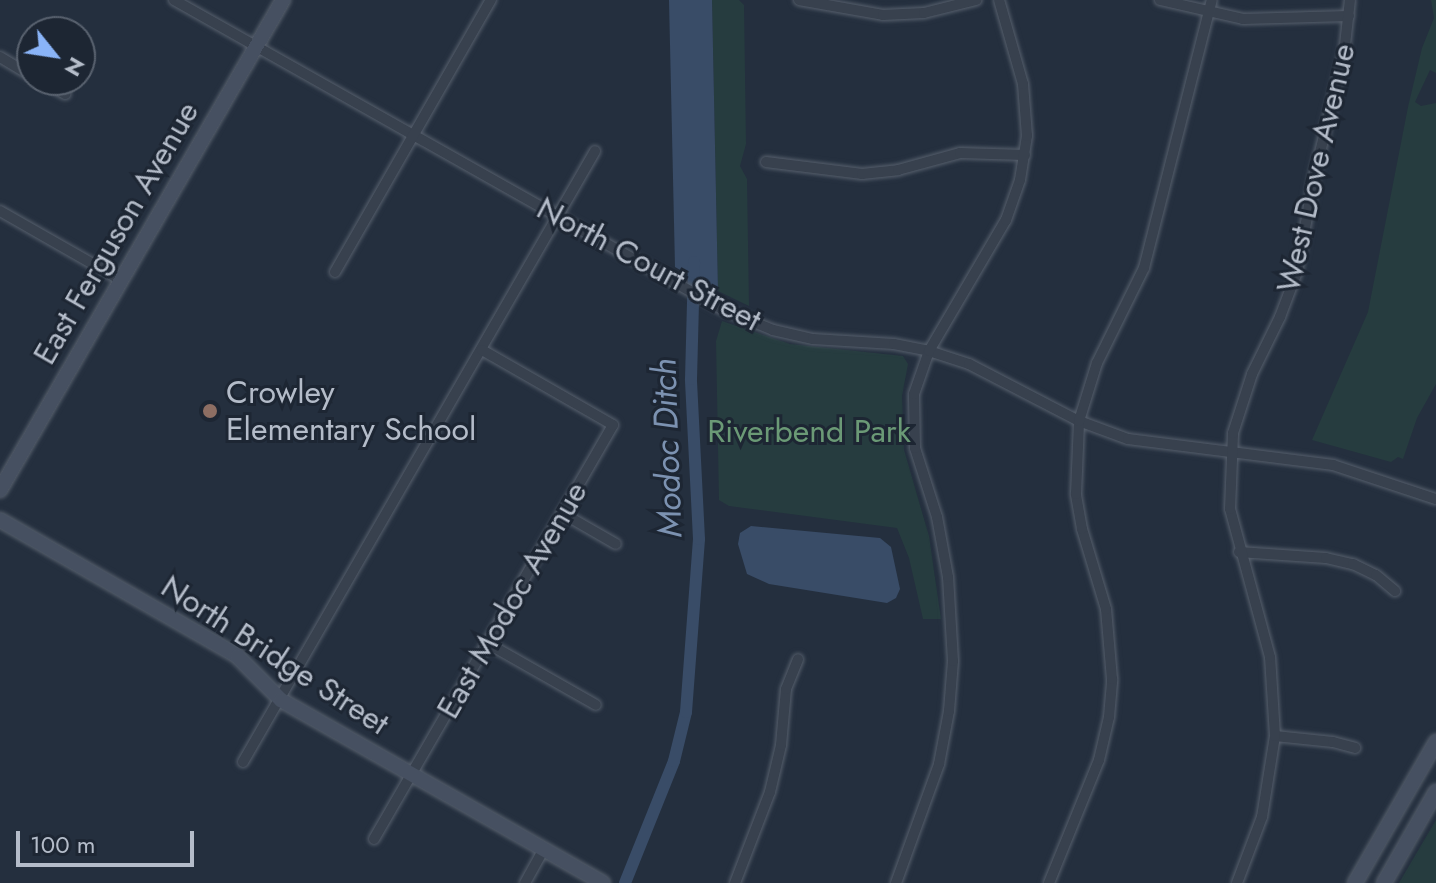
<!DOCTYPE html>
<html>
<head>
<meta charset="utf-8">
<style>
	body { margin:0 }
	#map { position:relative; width:1436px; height:883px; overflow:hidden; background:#242f3e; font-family:Jost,sans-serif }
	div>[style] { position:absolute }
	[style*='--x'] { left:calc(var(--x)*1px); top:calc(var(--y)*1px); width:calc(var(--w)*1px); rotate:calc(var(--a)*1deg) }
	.green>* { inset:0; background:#263c3f }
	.water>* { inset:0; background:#394c67 }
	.canal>* { height:12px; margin:-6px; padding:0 6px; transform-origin:6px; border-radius:6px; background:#394c67 }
	.roads { filter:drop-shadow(0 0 2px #565f6c) drop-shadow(0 0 2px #565f6c) }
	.street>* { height:10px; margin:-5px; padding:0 5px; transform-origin:5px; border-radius:5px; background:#38414e }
	.secondary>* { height:14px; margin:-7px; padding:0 7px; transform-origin:7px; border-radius:7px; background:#465061 }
	.dots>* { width:22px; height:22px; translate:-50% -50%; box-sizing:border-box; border:4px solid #1d2633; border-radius:50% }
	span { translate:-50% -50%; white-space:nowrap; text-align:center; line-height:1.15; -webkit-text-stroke:6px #1d2633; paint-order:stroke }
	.street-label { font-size:32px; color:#b4bcc9 }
	.poi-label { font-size:32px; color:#b4bcc9 }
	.left { translate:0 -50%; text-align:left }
	.park-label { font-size:32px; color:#6b9a76 }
	.water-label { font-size:34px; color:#7c92b1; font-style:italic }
	.north { position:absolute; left:16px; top:16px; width:80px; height:80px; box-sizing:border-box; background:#1d2633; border:2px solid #59626f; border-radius:50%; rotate:120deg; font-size:22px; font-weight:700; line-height:32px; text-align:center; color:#b4bcc9 }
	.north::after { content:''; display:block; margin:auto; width:28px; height:36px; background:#8ab4f8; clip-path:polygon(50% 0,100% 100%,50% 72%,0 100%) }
	.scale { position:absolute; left:16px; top:831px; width:178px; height:36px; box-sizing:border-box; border:4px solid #b4bcc9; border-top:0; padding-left:10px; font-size:24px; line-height:28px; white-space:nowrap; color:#b4bcc9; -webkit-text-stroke:6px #1d2633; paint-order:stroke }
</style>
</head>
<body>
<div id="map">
	<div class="green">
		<div style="clip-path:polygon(712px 0,739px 0,744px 5px,746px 144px,740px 166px,747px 179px,749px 306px,718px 291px)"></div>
		<div style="clip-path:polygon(1431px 0,1436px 0,1436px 73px,1430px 70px,1415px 102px,1421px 106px,1436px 103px,1436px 384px,1417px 418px,1403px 459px,1398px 457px,1391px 462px,1312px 440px,1368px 312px,1408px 107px,1422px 48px,1434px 18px)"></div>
		<div style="clip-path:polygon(722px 321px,790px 344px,903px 356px,908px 364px,902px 396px,904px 450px,929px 536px,941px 619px,923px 619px,909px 558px,897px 528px,729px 506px,719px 500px,716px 341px)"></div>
		<div style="clip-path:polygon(1436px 820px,1436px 883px,1399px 883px)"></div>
	</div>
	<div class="water">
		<div style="clip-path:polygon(669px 0,712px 0,718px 291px,675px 267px)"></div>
		<div style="clip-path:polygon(751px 526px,880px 538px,891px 547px,900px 589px,896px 598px,887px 603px,769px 584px,747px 574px,738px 544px,740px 533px)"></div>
	</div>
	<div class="canal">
		<div style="--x:625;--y:883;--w:131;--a:-68.1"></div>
		<div style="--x:674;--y:761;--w:50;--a:-76.2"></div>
		<div style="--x:686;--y:712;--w:173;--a:-85.7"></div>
		<div style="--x:699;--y:539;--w:160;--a:-92.9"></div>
		<div style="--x:691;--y:379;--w:117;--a:-88.5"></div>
	</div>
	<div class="roads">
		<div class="street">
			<div style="--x:174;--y:0;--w:629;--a:29.42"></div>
			<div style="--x:722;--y:309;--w:55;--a:22.4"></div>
			<div style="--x:773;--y:330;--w:41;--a:12.7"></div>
			<div style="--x:813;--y:339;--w:81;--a:3.5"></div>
			<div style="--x:894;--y:344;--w:36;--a:11"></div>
			<div style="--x:929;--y:351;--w:42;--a:18"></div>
			<div style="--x:969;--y:364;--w:124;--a:27.4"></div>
			<div style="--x:1079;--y:421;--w:52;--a:20.2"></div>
			<div style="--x:1128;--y:439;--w:207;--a:7.2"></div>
			<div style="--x:1333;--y:465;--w:108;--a:18.3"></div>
			<div style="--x:799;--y:0;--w:85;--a:10.1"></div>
			<div style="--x:883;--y:15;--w:41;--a:-2.8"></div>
			<div style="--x:924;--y:13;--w:54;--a:-14"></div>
			<div style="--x:1160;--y:0;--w:85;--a:12.9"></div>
			<div style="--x:1243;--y:19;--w:106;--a:-1.6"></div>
			<div style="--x:0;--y:57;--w:37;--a:31"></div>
			<div style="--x:40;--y:80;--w:29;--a:29"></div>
			<div style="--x:766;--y:162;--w:97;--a:7.1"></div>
			<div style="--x:862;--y:174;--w:36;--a:-6"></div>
			<div style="--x:898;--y:170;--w:64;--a:-15.3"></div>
			<div style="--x:960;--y:153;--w:65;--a:1.8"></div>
			<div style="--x:0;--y:211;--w:139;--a:29.7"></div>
			<div style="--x:335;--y:272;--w:314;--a:-60.2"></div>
			<div style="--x:562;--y:513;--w:62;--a:29.9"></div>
			<div style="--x:1239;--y:552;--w:87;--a:3.9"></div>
			<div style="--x:1326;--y:558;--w:28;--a:13"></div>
			<div style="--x:1353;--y:564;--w:25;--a:26"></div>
			<div style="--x:1376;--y:575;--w:25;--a:40"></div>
			<div style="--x:487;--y:643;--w:125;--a:29.6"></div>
			<div style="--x:1275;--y:736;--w:58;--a:5.9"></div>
			<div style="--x:1333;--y:742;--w:23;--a:15"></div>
			<div style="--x:243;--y:762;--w:705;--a:-60.05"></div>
			<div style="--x:374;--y:839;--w:478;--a:-60"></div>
			<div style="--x:613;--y:425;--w:151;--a:-150.2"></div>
			<div style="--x:525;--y:883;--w:39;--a:-61"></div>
			<div style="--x:735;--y:883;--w:97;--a:-69"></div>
			<div style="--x:770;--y:792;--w:48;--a:-76.8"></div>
			<div style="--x:781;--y:745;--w:56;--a:-84.9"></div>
			<div style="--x:786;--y:689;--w:32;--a:-68"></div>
			<div style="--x:896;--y:883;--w:127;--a:-70.1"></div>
			<div style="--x:939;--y:764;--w:54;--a:-79.3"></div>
			<div style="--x:949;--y:711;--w:50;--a:-85.4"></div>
			<div style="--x:953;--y:661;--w:84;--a:-93.4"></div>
			<div style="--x:948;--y:577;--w:61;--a:-100.4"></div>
			<div style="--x:937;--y:517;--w:72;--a:-107.7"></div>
			<div style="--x:915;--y:448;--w:54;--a:-91.1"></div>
			<div style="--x:914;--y:394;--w:46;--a:-70.8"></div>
			<div style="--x:929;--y:351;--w:152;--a:-59.6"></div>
			<div style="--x:1006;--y:220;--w:42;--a:-70.7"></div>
			<div style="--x:1020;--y:180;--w:45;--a:-81"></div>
			<div style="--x:1027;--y:136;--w:52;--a:-94.4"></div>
			<div style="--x:1023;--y:84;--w:87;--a:-105.9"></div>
			<div style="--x:1049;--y:883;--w:133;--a:-67.9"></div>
			<div style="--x:1099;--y:760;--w:44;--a:-76.9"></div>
			<div style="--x:1109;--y:717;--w:38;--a:-85"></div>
			<div style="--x:1112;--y:679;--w:70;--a:-94.9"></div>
			<div style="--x:1106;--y:609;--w:84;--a:-106.7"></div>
			<div style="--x:1082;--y:529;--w:36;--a:-100"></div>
			<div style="--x:1076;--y:494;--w:73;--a:-87.6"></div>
			<div style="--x:1079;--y:421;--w:61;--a:-72.8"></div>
			<div style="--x:1097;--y:363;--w:106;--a:-63.7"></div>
			<div style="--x:1144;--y:268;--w:276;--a:-75.8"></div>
			<div style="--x:1237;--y:883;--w:71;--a:-69.3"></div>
			<div style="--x:1262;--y:817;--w:82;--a:-80.9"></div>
			<div style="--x:1275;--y:736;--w:79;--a:-93.6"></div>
			<div style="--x:1270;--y:657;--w:153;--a:-105.1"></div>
			<div style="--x:1230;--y:509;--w:76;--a:-87.7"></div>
			<div style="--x:1233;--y:433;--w:62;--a:-72.1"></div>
			<div style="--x:1252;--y:374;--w:64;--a:-63.8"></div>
			<div style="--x:1280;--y:317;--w:48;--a:-69.3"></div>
			<div style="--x:1297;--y:272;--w:101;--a:-79.7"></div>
			<div style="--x:1315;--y:173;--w:122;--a:-76.3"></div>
			<div style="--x:1344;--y:54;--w:54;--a:-83.7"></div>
		</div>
		<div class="secondary">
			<div style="--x:0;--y:490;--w:566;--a:-59.99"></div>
			<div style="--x:0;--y:520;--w:273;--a:29.8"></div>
			<div style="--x:237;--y:656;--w:62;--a:45"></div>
			<div style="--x:281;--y:700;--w:370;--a:29.6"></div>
			<div style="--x:1355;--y:883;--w:163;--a:-60.1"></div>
			<div style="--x:1384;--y:883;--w:105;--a:-60.3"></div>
		</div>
	</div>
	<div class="dots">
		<div style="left:210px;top:411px;background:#8d6e63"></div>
	</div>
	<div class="street-label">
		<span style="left:1316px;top:168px;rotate:-77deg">West Dove Avenue</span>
		<span style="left:116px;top:233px;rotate:-60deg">East Ferguson Avenue</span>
		<span style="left:649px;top:264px;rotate:28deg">North Court Street</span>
		<span style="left:512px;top:600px;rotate:-60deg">East Modoc Avenue</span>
		<span style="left:275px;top:655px;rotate:33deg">North Bridge Street</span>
	</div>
	<div class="poi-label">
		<span class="left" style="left:226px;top:411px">Crowley<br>Elementary School</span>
	</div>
	<div class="park-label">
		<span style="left:809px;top:431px">Riverbend Park</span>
	</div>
	<div class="water-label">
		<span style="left:667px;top:448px;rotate:-92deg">Modoc Ditch</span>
	</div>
	<div class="north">N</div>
	<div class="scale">100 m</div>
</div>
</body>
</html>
